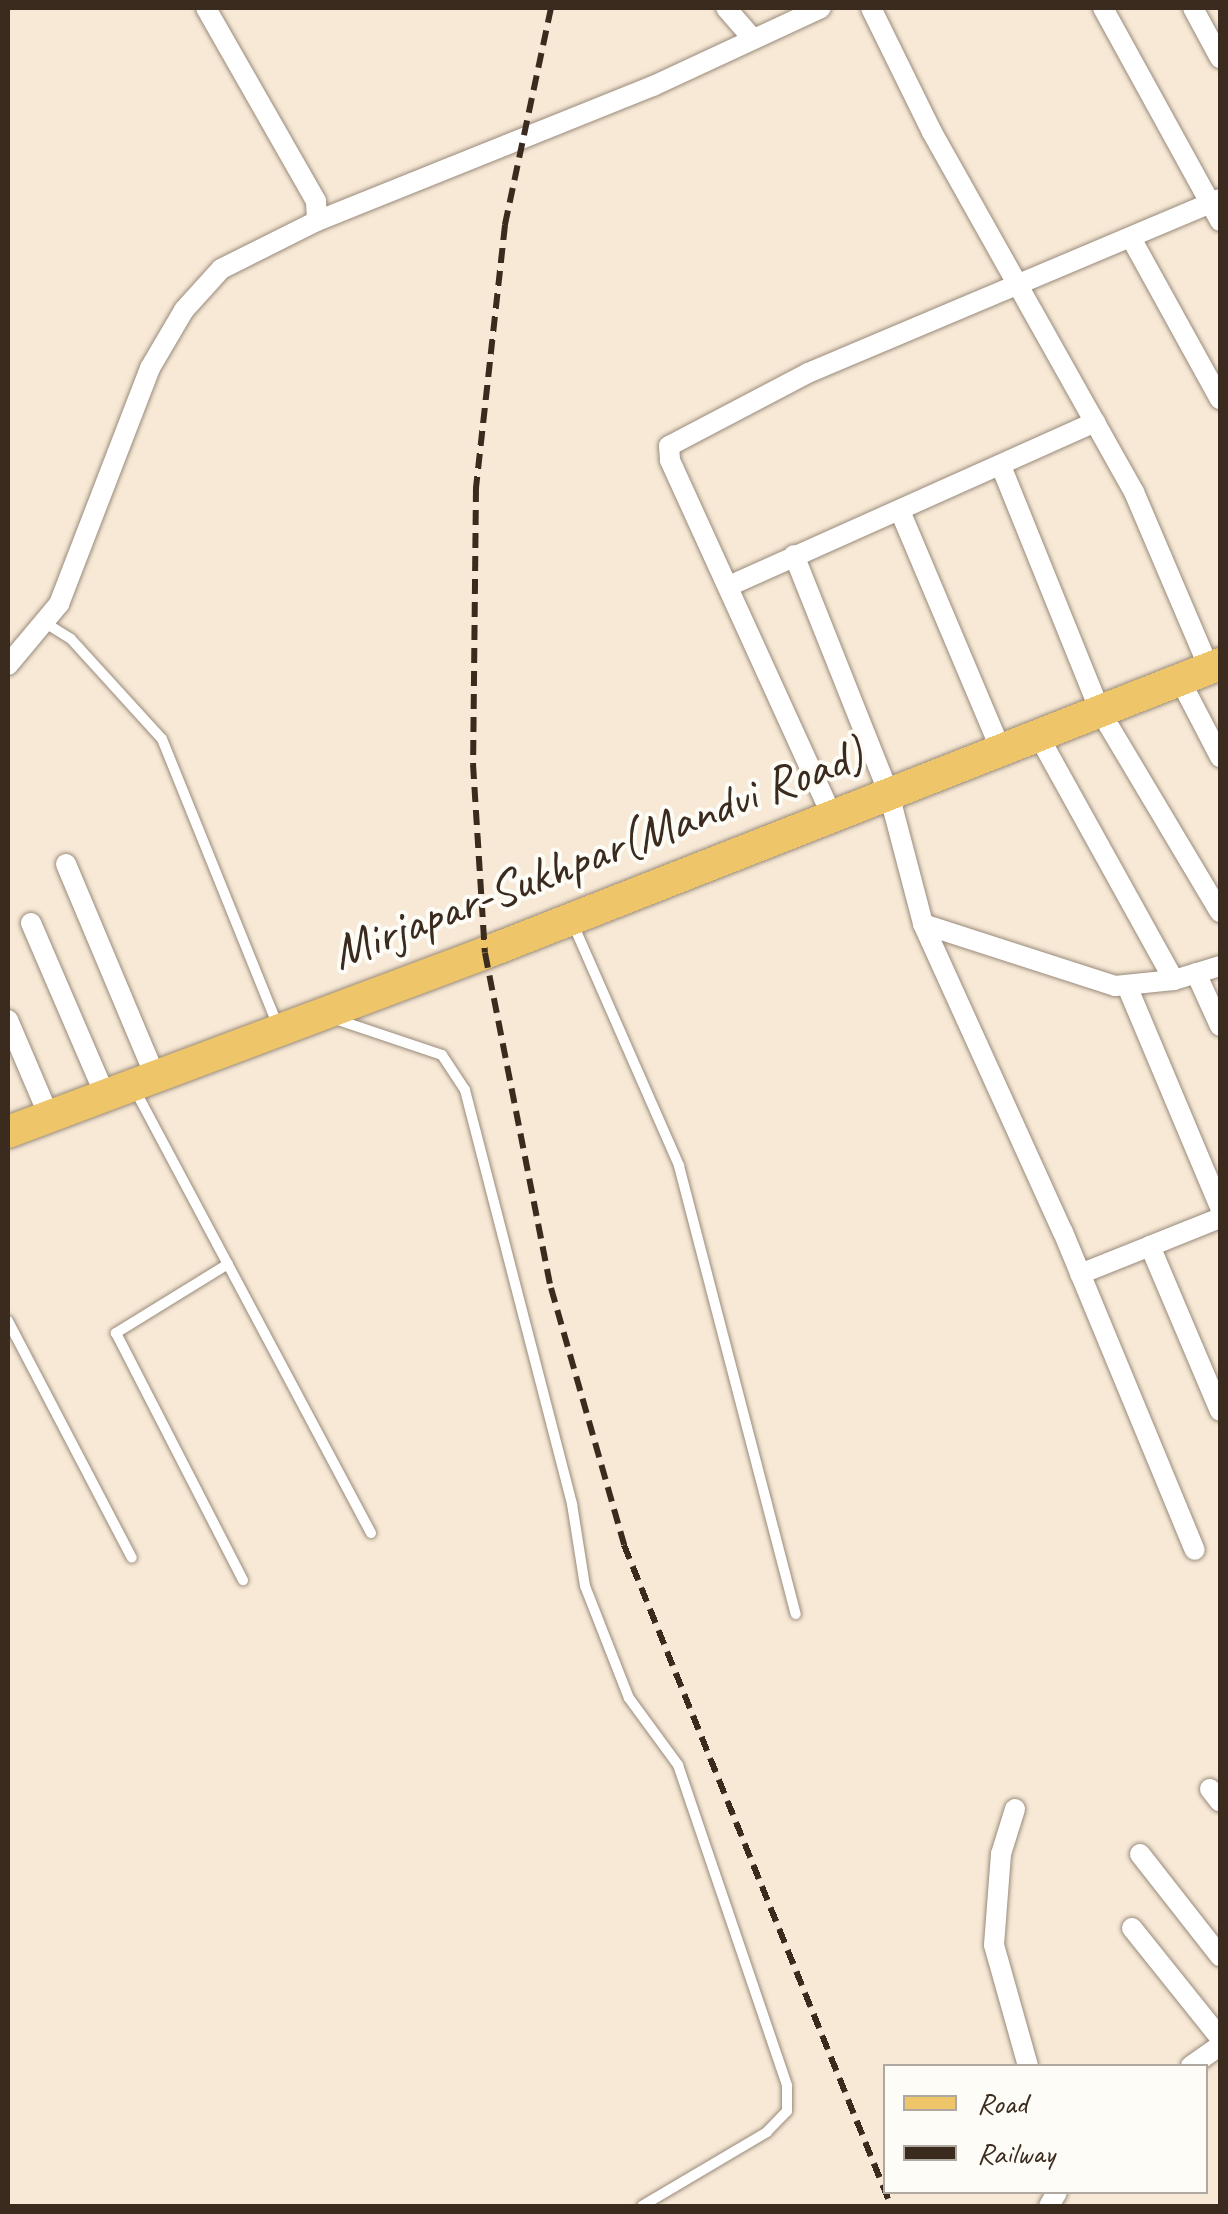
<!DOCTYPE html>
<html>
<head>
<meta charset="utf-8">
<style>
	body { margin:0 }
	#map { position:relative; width:1228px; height:2214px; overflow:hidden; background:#f7e9d6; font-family:Caveat,sans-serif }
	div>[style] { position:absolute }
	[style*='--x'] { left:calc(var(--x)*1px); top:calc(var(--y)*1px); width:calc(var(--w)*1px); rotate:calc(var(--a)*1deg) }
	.roads { filter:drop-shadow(0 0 2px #998a7a) drop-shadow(0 0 2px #998a7a) }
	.lane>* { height:10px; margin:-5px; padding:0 5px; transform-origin:5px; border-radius:5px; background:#fff }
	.street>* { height:20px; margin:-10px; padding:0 10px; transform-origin:10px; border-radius:10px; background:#fff }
	.primary>* { height:32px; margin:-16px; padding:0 16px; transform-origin:16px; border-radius:16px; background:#eec569 }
	.rail>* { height:6px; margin-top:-3px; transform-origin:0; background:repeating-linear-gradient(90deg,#3b2a1e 0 15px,transparent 0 23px) }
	span { translate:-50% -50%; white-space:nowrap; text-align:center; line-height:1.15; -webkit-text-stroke:8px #fdfcf7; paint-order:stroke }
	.street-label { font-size:50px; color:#3b2a1e }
	.frame { position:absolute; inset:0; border:10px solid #3b2a1e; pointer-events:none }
	.legend { position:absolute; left:883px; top:2064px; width:325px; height:130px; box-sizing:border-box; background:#fdfcf7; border:2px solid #afa8a0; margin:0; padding:12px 18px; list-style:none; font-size:30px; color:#3b2a1e }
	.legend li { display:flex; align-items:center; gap:20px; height:50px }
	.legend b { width:50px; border:2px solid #afa8a0 }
</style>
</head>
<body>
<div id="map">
	<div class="roads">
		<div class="lane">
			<div style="--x:47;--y:624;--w:28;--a:32"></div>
			<div style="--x:71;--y:639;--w:135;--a:47.7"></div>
			<div style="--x:162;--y:739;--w:306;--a:68"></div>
			<div style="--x:573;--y:924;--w:264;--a:66.3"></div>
			<div style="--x:679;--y:1166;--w:463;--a:75.4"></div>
			<div style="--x:335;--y:1019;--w:113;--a:18.6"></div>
			<div style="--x:442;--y:1055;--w:42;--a:56.7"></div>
			<div style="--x:465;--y:1090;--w:428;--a:75.5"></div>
			<div style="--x:572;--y:1504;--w:83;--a:81"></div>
			<div style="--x:585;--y:1586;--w:120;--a:68.6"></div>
			<div style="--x:629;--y:1698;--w:83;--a:53.8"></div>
			<div style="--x:678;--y:1765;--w:339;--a:71.2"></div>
			<div style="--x:787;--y:2086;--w:25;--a:90"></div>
			<div style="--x:787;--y:2111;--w:29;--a:134"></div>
			<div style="--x:767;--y:2132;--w:145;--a:149.4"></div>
			<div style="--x:135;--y:1090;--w:502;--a:61.95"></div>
			<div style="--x:228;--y:1264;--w:132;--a:148.4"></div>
			<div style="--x:116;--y:1333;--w:278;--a:62.8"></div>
			<div style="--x:8;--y:1321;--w:267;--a:62.4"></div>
		</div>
		<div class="street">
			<div style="--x:726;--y:8;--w:41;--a:48.9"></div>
			<div style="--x:871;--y:8;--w:138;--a:63.8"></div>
			<div style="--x:932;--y:132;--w:413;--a:60.7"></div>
			<div style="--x:1134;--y:492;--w:191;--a:66.9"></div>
			<div style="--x:1103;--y:8;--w:243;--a:61.2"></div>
			<div style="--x:1193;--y:8;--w:57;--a:61.6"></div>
			<div style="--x:317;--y:221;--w:362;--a:-21.9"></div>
			<div style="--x:653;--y:86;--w:185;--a:-24.9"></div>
			<div style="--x:1131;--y:238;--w:184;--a:61.1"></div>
			<div style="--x:1001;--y:466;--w:264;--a:68"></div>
			<div style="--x:1100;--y:711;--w:234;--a:59.2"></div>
			<div style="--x:900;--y:511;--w:259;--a:67.1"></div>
			<div style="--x:794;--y:555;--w:257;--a:68.3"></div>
			<div style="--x:889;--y:794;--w:134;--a:75.3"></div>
			<div style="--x:923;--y:924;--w:338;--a:65.6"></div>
			<div style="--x:1063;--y:1232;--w:344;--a:67.5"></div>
			<div style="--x:731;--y:585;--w:399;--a:-24.1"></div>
			<div style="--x:8;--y:665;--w:80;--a:-50.1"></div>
			<div style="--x:59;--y:604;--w:253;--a:-68.9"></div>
			<div style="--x:150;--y:368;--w:67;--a:-59.6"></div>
			<div style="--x:184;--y:310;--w:55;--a:-47.9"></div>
			<div style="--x:221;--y:269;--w:107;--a:-26.6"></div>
			<div style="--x:317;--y:221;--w:20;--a:-93"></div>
			<div style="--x:316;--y:201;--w:222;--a:-119.7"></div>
			<div style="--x:1180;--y:680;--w:87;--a:62.5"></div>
			<div style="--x:1038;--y:735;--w:280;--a:61"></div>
			<div style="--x:832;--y:816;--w:391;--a:-114.5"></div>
			<div style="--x:670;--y:460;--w:14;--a:-94"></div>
			<div style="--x:669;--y:446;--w:157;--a:-27.7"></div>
			<div style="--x:808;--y:373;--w:447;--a:-22.9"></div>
			<div style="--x:66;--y:864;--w:230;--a:67.2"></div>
			<div style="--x:31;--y:923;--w:187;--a:66.7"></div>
			<div style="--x:923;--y:924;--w:202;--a:17.9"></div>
			<div style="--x:1115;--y:986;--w:59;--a:-5.8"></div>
			<div style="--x:1174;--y:980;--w:48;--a:-16.9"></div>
			<div style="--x:1196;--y:973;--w:58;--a:65.6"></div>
			<div style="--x:1127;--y:986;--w:240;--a:67.2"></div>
			<div style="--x:8;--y:1020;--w:104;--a:66.9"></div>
			<div style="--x:1220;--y:1218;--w:75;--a:158.2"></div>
			<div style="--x:1150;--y:1246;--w:179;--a:67"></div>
			<div style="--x:1080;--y:1274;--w:75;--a:-21.8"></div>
			<div style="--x:1210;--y:1789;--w:16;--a:52"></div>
			<div style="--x:1015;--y:1809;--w:47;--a:107.3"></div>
			<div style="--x:1001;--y:1854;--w:91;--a:94.4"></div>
			<div style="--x:994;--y:1945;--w:126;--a:74.3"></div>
			<div style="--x:1140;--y:1854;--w:130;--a:51.9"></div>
			<div style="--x:1132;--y:1928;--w:141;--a:51.3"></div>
			<div style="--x:1191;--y:2066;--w:35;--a:-35"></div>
			<div style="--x:1049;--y:2206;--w:16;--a:-60"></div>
		</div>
		<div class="primary">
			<div style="--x:8;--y:1132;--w:509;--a:-20.57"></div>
			<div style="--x:485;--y:953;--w:790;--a:-21.46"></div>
		</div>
	</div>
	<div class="rail">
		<div style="--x:551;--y:8;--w:222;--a:102"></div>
		<div style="--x:505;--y:225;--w:264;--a:96.3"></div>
		<div style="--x:476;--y:487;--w:277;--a:90.6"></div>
		<div style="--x:473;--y:764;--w:189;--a:86.4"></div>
		<div style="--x:485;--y:953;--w:341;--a:78.9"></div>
		<div style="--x:551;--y:1288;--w:267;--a:74.1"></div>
		<div style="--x:624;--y:1545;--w:713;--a:68"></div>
	</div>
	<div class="street-label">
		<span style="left:597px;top:853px;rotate:-21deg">Mirjapar-Sukhpar(Mandvi Road)</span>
	</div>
	<div class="frame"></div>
	<ul class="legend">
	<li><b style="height:12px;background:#eec569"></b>Road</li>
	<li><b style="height:12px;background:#3b2a1e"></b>Railway</li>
	</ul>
</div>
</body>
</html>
